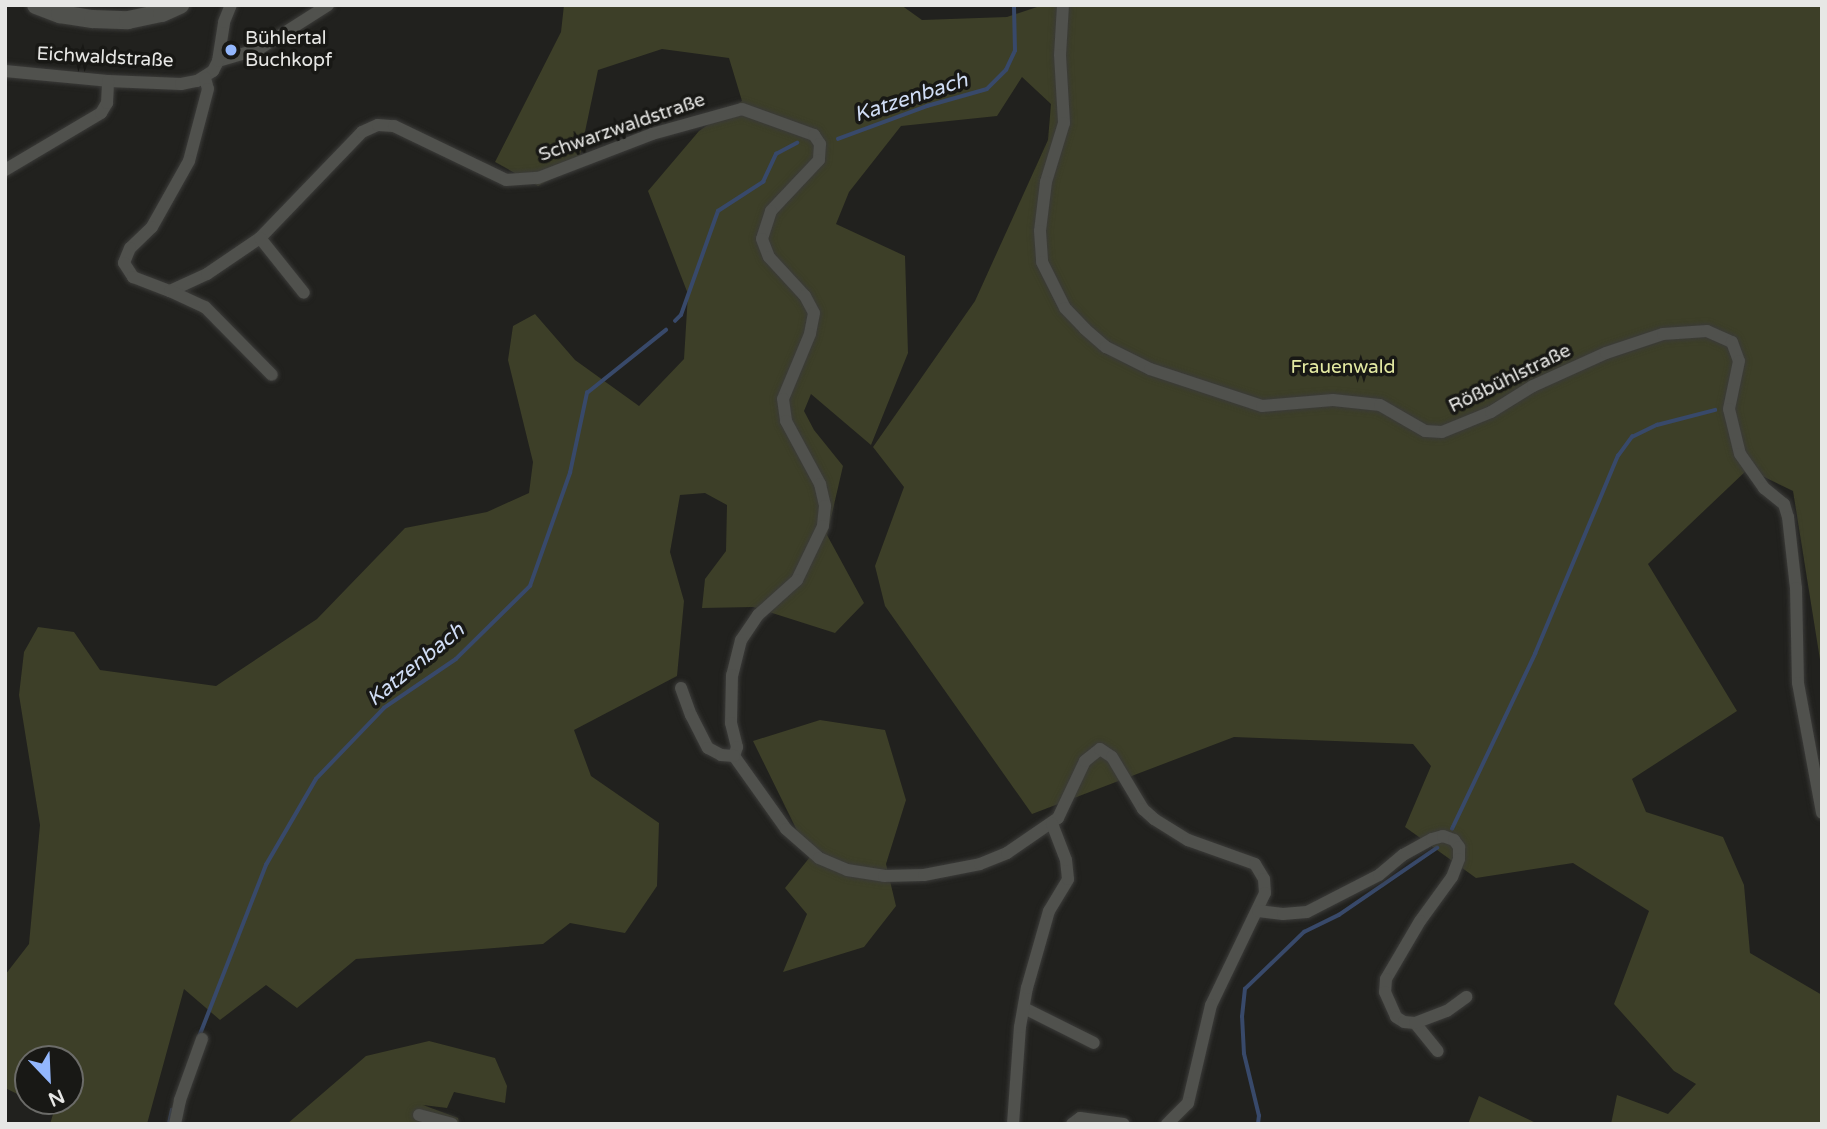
<!DOCTYPE html>
<html>
<head>
<meta charset="utf-8">
<style>
	body { margin:0 }
	#map { position:relative; width:1827px; height:1129px; overflow:hidden; background:#21211e; font-family:"Varela Round",sans-serif }
	div>[style] { position:absolute }
	[style*='--x'] { left:calc(var(--x)*1px); top:calc(var(--y)*1px); width:calc(var(--w)*1px); rotate:calc(var(--a)*1deg) }
	.green>* { inset:0; background:#3d3f28 }
	.stream>* { height:3.5px; margin:-1.75px; padding:0 1.75px; transform-origin:1.75px; border-radius:1.75px; background:#38496a }
	.roads { filter:drop-shadow(0 0 2px #3b3b39) drop-shadow(0 0 2px #3b3b39) }
	.minor>* { height:12px; margin:-6px; padding:0 6px; transform-origin:6px; border-radius:6px; background:#50514d }
	.secondary>* { height:18px; margin:-9px; padding:0 9px; transform-origin:9px; border-radius:9px; background:#50514d }
	.dots>* { width:19px; height:19px; translate:-50% -50%; box-sizing:border-box; border:4px solid #181815; border-radius:50% }
	span { translate:-50% -50%; white-space:nowrap; text-align:center; line-height:1.15; -webkit-text-stroke:7px #181815; paint-order:stroke }
	.poi-label { font-size:19px; color:#e7e7e5 }
	.left { translate:0 -50%; text-align:left }
	.street-label { font-size:19px; color:#e7e7e5 }
	.park-label { font-size:19px; color:#e3e9a2 }
	.water-label { font-size:21px; color:#d0ddf5; font-style:italic }
	.frame { position:absolute; inset:0; border:7px solid #e7e7e5; pointer-events:none }
	.north { position:absolute; left:14px; top:1045px; width:70px; height:70px; box-sizing:border-box; background:#181815; border:2px solid #6b6b68; border-radius:50%; rotate:157deg; font-size:19px; font-weight:700; line-height:28px; text-align:center; color:#e7e7e5 }
	.north::after { content:''; display:block; margin:auto; width:24px; height:32px; background:#93b7fd; clip-path:polygon(50% 0,100% 100%,50% 72%,0 100%) }
</style>
</head>
<body>
<div id="map">
	<div class="green">
		<div style="clip-path:polygon(564px 5px,901px 5px,922px 20px,1007px 17px,1043px 5px,1822px 5px,1822px 672px,1793px 491px,1748px 469px,1648px 564px,1737px 711px,1632px 779px,1646px 812px,1723px 837px,1744px 885px,1750px 953px,1822px 995px,1822px 1124px,1611px 1124px,1617px 1095px,1668px 1114px,1696px 1084px,1674px 1071px,1614px 1004px,1649px 911px,1573px 863px,1476px 878px,1405px 827px,1431px 766px,1413px 744px,1234px 737px,1032px 814px,885px 606px,875px 566px,904px 487px,873px 447px,975px 301px,1048px 140px,1051px 104px,1022px 77px,997px 116px,901px 126px,849px 192px,836px 224px,905px 256px,908px 353px,871px 445px,811px 394px,804px 411px,814px 430px,843px 466px,827px 535px,864px 603px,835px 633px,753px 607px,702px 608px,705px 579px,726px 551px,727px 505px,705px 493px,680px 495px,670px 552px,684px 601px,677px 676px,574px 730px,591px 776px,659px 823px,657px 886px,625px 933px,570px 923px,543px 944px,356px 959px,297px 1008px,266px 985px,220px 1020px,184px 989px,147px 1124px,50px 1124px,54px 1111px,33px 1101px,70px 1101px,70px 1059px,28px 1059px,28px 1099px,5px 1088px,5px 975px,29px 944px,40px 825px,19px 695px,24px 652px,38px 627px,74px 632px,100px 670px,216px 686px,317px 619px,405px 528px,487px 512px,529px 493px,533px 462px,508px 360px,513px 326px,535px 314px,575px 360px,639px 406px,684px 359px,688px 294px,648px 191px,699px 131px,742px 101px,729px 58px,662px 49px,598px 70px,578px 165px,538px 186px,495px 162px,561px 32px)"></div>
		<div style="clip-path:polygon(820px 720px,885px 730px,906px 800px,886px 864px,896px 906px,864px 947px,783px 972px,807px 914px,785px 888px,810px 857px,753px 741px)"></div>
		<div style="clip-path:polygon(429px 1041px,495px 1058px,507px 1086px,505px 1103px,454px 1092px,447px 1108px,423px 1105px,458px 1118px,459px 1124px,287px 1124px,366px 1056px)"></div>
		<div style="clip-path:polygon(1479px 1096px,1538px 1124px,1468px 1124px)"></div>
	</div>
	<div class="stream">
		<div style="--x:838;--y:139;--w:95;--a:-20.3"></div>
		<div style="--x:927;--y:106;--w:62;--a:-15.8"></div>
		<div style="--x:987;--y:89;--w:27;--a:-45"></div>
		<div style="--x:1006;--y:70;--w:21;--a:-65"></div>
		<div style="--x:1015;--y:51;--w:44;--a:-91.3"></div>
		<div style="--x:675;--y:321;--w:8;--a:-45"></div>
		<div style="--x:681;--y:315;--w:110;--a:-70.4"></div>
		<div style="--x:718;--y:211;--w:54;--a:-32.8"></div>
		<div style="--x:763;--y:182;--w:31;--a:-65"></div>
		<div style="--x:776;--y:154;--w:24;--a:-28"></div>
		<div style="--x:1452;--y:829;--w:194;--a:-64.6"></div>
		<div style="--x:1535;--y:654;--w:215;--a:-67.3"></div>
		<div style="--x:1618;--y:456;--w:24;--a:-54"></div>
		<div style="--x:1632;--y:437;--w:28;--a:-26"></div>
		<div style="--x:1657;--y:425;--w:60;--a:-14.5"></div>
		<div style="--x:199;--y:1037;--w:185;--a:-68.7"></div>
		<div style="--x:266;--y:865;--w:99;--a:-59.8"></div>
		<div style="--x:316;--y:779;--w:98;--a:-46.2"></div>
		<div style="--x:384;--y:708;--w:87;--a:-34.2"></div>
		<div style="--x:456;--y:659;--w:104;--a:-44.6"></div>
		<div style="--x:530;--y:586;--w:120;--a:-70.5"></div>
		<div style="--x:570;--y:473;--w:82;--a:-78"></div>
		<div style="--x:587;--y:393;--w:101;--a:-38.6"></div>
		<div style="--x:169;--y:1124;--w:14;--a:-78"></div>
		<div style="--x:1258;--y:1124;--w:8;--a:-83"></div>
		<div style="--x:1259;--y:1116;--w:64;--a:-103.6"></div>
		<div style="--x:1244;--y:1054;--w:37;--a:-93"></div>
		<div style="--x:1242;--y:1017;--w:28;--a:-84"></div>
		<div style="--x:1245;--y:989;--w:82;--a:-44"></div>
		<div style="--x:1304;--y:932;--w:39;--a:-26"></div>
		<div style="--x:1339;--y:915;--w:119;--a:-34.4"></div>
	</div>
	<div class="roads">
		<div class="minor">
			<div style="--x:1063;--y:5;--w:50;--a:93.4"></div>
			<div style="--x:1060;--y:55;--w:68;--a:86.6"></div>
			<div style="--x:1064;--y:123;--w:62;--a:107"></div>
			<div style="--x:1046;--y:182;--w:49;--a:97"></div>
			<div style="--x:1040;--y:231;--w:31;--a:86"></div>
			<div style="--x:1042;--y:262;--w:51;--a:63.4"></div>
			<div style="--x:1065;--y:308;--w:29;--a:46"></div>
			<div style="--x:1085;--y:329;--w:28;--a:41"></div>
			<div style="--x:1106;--y:347;--w:49;--a:26.6"></div>
			<div style="--x:1150;--y:369;--w:118;--a:18.3"></div>
			<div style="--x:1262;--y:406;--w:71;--a:-4.8"></div>
			<div style="--x:1333;--y:400;--w:47;--a:6.1"></div>
			<div style="--x:1380;--y:405;--w:52;--a:30"></div>
			<div style="--x:1425;--y:431;--w:17;--a:3"></div>
			<div style="--x:1442;--y:432;--w:53;--a:-22.2"></div>
			<div style="--x:1491;--y:412;--w:49;--a:-31.8"></div>
			<div style="--x:1533;--y:386;--w:80;--a:-24.3"></div>
			<div style="--x:1606;--y:353;--w:60;--a:-18.4"></div>
			<div style="--x:1663;--y:334;--w:44;--a:-3.9"></div>
			<div style="--x:1707;--y:331;--w:27;--a:24"></div>
			<div style="--x:1732;--y:342;--w:20;--a:70"></div>
			<div style="--x:1739;--y:361;--w:49;--a:101.8"></div>
			<div style="--x:1729;--y:409;--w:46;--a:76.3"></div>
			<div style="--x:1740;--y:454;--w:42;--a:54.8"></div>
			<div style="--x:1764;--y:488;--w:26;--a:39"></div>
			<div style="--x:1784;--y:504;--w:14;--a:73"></div>
			<div style="--x:1788;--y:517;--w:71;--a:83.6"></div>
			<div style="--x:1796;--y:588;--w:95;--a:88.8"></div>
			<div style="--x:1798;--y:683;--w:132;--a:79.5"></div>
			<div style="--x:218;--y:61;--w:43;--a:-16.3"></div>
			<div style="--x:259;--y:49;--w:82;--a:-32.5"></div>
			<div style="--x:5;--y:71;--w:103;--a:5.5"></div>
			<div style="--x:108;--y:81;--w:73;--a:2.4"></div>
			<div style="--x:181;--y:84;--w:16;--a:-11"></div>
			<div style="--x:197;--y:81;--w:19;--a:-32"></div>
			<div style="--x:213;--y:71;--w:11;--a:-63"></div>
			<div style="--x:218;--y:61;--w:39;--a:-81"></div>
			<div style="--x:224;--y:22;--w:18;--a:-68"></div>
			<div style="--x:205;--y:78;--w:11;--a:75"></div>
			<div style="--x:208;--y:89;--w:74;--a:104.8"></div>
			<div style="--x:189;--y:161;--w:76;--a:119.3"></div>
			<div style="--x:152;--y:227;--w:30;--a:136"></div>
			<div style="--x:130;--y:248;--w:16;--a:112"></div>
			<div style="--x:124;--y:263;--w:17;--a:57"></div>
			<div style="--x:133;--y:277;--w:40;--a:21"></div>
			<div style="--x:170;--y:291;--w:41;--a:-24.7"></div>
			<div style="--x:207;--y:274;--w:64;--a:-34.2"></div>
			<div style="--x:260;--y:238;--w:147;--a:-46.1"></div>
			<div style="--x:362;--y:132;--w:17;--a:-24"></div>
			<div style="--x:378;--y:125;--w:16;--a:4"></div>
			<div style="--x:394;--y:126;--w:124;--a:25.7"></div>
			<div style="--x:506;--y:180;--w:32;--a:-4"></div>
			<div style="--x:538;--y:178;--w:122;--a:-21.1"></div>
			<div style="--x:652;--y:134;--w:93;--a:-15.5"></div>
			<div style="--x:742;--y:109;--w:77;--a:19.9"></div>
			<div style="--x:814;--y:135;--w:11;--a:56"></div>
			<div style="--x:820;--y:144;--w:16;--a:94"></div>
			<div style="--x:819;--y:160;--w:70;--a:133.3"></div>
			<div style="--x:771;--y:211;--w:29;--a:108"></div>
			<div style="--x:762;--y:239;--w:19;--a:69"></div>
			<div style="--x:769;--y:257;--w:53;--a:47.3"></div>
			<div style="--x:805;--y:296;--w:19;--a:62"></div>
			<div style="--x:814;--y:313;--w:21;--a:101"></div>
			<div style="--x:810;--y:334;--w:70;--a:112.6"></div>
			<div style="--x:783;--y:399;--w:22;--a:82"></div>
			<div style="--x:786;--y:421;--w:72;--a:61.6"></div>
			<div style="--x:820;--y:484;--w:23;--a:77"></div>
			<div style="--x:825;--y:506;--w:20;--a:96"></div>
			<div style="--x:823;--y:526;--w:60;--a:115.7"></div>
			<div style="--x:797;--y:580;--w:52;--a:138.1"></div>
			<div style="--x:758;--y:615;--w:30;--a:124"></div>
			<div style="--x:741;--y:640;--w:36;--a:104"></div>
			<div style="--x:732;--y:675;--w:48;--a:91.2"></div>
			<div style="--x:731;--y:723;--w:25;--a:76"></div>
			<div style="--x:737;--y:747;--w:9;--a:108"></div>
			<div style="--x:734;--y:756;--w:90;--a:54.5"></div>
			<div style="--x:786;--y:829;--w:44;--a:41.3"></div>
			<div style="--x:819;--y:858;--w:30;--a:23"></div>
			<div style="--x:847;--y:870;--w:37;--a:9"></div>
			<div style="--x:884;--y:876;--w:40;--a:-1.4"></div>
			<div style="--x:924;--y:875;--w:57;--a:-11.1"></div>
			<div style="--x:980;--y:864;--w:29;--a:-22"></div>
			<div style="--x:1007;--y:853;--w:62;--a:-34.5"></div>
			<div style="--x:1058;--y:818;--w:63;--a:-64.7"></div>
			<div style="--x:1085;--y:761;--w:19;--a:-39"></div>
			<div style="--x:1100;--y:749;--w:14;--a:34"></div>
			<div style="--x:1112;--y:757;--w:61;--a:59.2"></div>
			<div style="--x:1143;--y:809;--w:15;--a:42"></div>
			<div style="--x:1154;--y:819;--w:40;--a:32"></div>
			<div style="--x:1188;--y:840;--w:71;--a:19.7"></div>
			<div style="--x:1255;--y:864;--w:17;--a:59"></div>
			<div style="--x:1264;--y:879;--w:14;--a:86"></div>
			<div style="--x:1265;--y:893;--w:124;--a:115.7"></div>
			<div style="--x:1211;--y:1005;--w:101;--a:103.2"></div>
			<div style="--x:1188;--y:1103;--w:30;--a:135"></div>
			<div style="--x:5;--y:170;--w:112;--a:-30.7"></div>
			<div style="--x:101;--y:113;--w:12;--a:-59"></div>
			<div style="--x:107;--y:103;--w:22;--a:-87"></div>
			<div style="--x:260;--y:238;--w:70;--a:51.3"></div>
			<div style="--x:170;--y:291;--w:38;--a:25"></div>
			<div style="--x:205;--y:307;--w:95;--a:45.4"></div>
			<div style="--x:681;--y:688;--w:29;--a:70"></div>
			<div style="--x:691;--y:715;--w:37;--a:63"></div>
			<div style="--x:708;--y:748;--w:15;--a:28"></div>
			<div style="--x:721;--y:755;--w:13;--a:4"></div>
			<div style="--x:1258;--y:911;--w:25;--a:7"></div>
			<div style="--x:1283;--y:914;--w:24;--a:-5"></div>
			<div style="--x:1307;--y:912;--w:81;--a:-27.2"></div>
			<div style="--x:1379;--y:875;--w:31;--a:-40"></div>
			<div style="--x:1403;--y:855;--w:33;--a:-29"></div>
			<div style="--x:1432;--y:839;--w:11;--a:-15"></div>
			<div style="--x:1443;--y:836;--w:12;--a:20"></div>
			<div style="--x:1454;--y:840;--w:9;--a:54"></div>
			<div style="--x:1459;--y:847;--w:12;--a:90"></div>
			<div style="--x:1459;--y:859;--w:19;--a:111"></div>
			<div style="--x:1452;--y:877;--w:54;--a:126"></div>
			<div style="--x:1420;--y:921;--w:67;--a:120.4"></div>
			<div style="--x:1386;--y:979;--w:13;--a:94"></div>
			<div style="--x:1385;--y:992;--w:27;--a:66"></div>
			<div style="--x:1396;--y:1017;--w:9;--a:32"></div>
			<div style="--x:1404;--y:1022;--w:11;--a:5"></div>
			<div style="--x:1415;--y:1023;--w:36;--a:51"></div>
			<div style="--x:1024;--y:1008;--w:78;--a:26.6"></div>
			<div style="--x:1415;--y:1023;--w:34;--a:-21"></div>
			<div style="--x:1447;--y:1011;--w:24;--a:-36"></div>
			<div style="--x:419;--y:1115;--w:34;--a:15"></div>
			<div style="--x:175;--y:1124;--w:25;--a:-78"></div>
			<div style="--x:180;--y:1100;--w:65;--a:-70.2"></div>
			<div style="--x:1013;--y:1124;--w:97;--a:-85.9"></div>
			<div style="--x:1020;--y:1027;--w:40;--a:-80"></div>
			<div style="--x:1027;--y:988;--w:80;--a:-74.1"></div>
			<div style="--x:1049;--y:911;--w:37;--a:-59"></div>
			<div style="--x:1068;--y:879;--w:19;--a:-96"></div>
			<div style="--x:1066;--y:860;--w:39;--a:-111"></div>
			<div style="--x:1072;--y:1124;--w:10;--a:-37"></div>
			<div style="--x:1080;--y:1118;--w:44;--a:7.8"></div>
		</div>
		<div class="secondary">
			<div style="--x:36;--y:5;--w:26;--a:21"></div>
			<div style="--x:60;--y:14;--w:33;--a:9"></div>
			<div style="--x:93;--y:19;--w:35;--a:2"></div>
			<div style="--x:128;--y:20;--w:35;--a:-12"></div>
			<div style="--x:162;--y:13;--w:20;--a:-24"></div>
		</div>
	</div>
	<div class="dots">
		<div style="left:231px;top:50px;background:#93b7fd"></div>
	</div>
	<div class="poi-label">
		<span class="left" style="left:245px;top:50px">Bühlertal<br>Buchkopf</span>
	</div>
	<div class="street-label">
		<span style="left:105px;top:58px;rotate:3deg">Eichwaldstraße</span>
		<span style="left:622px;top:128px;rotate:-19deg">Schwarzwaldstraße</span>
		<span style="left:1510px;top:379px;rotate:-26deg">Rößbühlstraße</span>
	</div>
	<div class="park-label">
		<span style="left:1343px;top:368px">Frauenwald</span>
	</div>
	<div class="water-label">
		<span style="left:911px;top:98px;rotate:-18deg">Katzenbach</span>
		<span style="left:416px;top:665px;rotate:-39deg">Katzenbach</span>
	</div>
	<div class="frame"></div>
	<div class="north">N</div>
</div>
</body>
</html>
